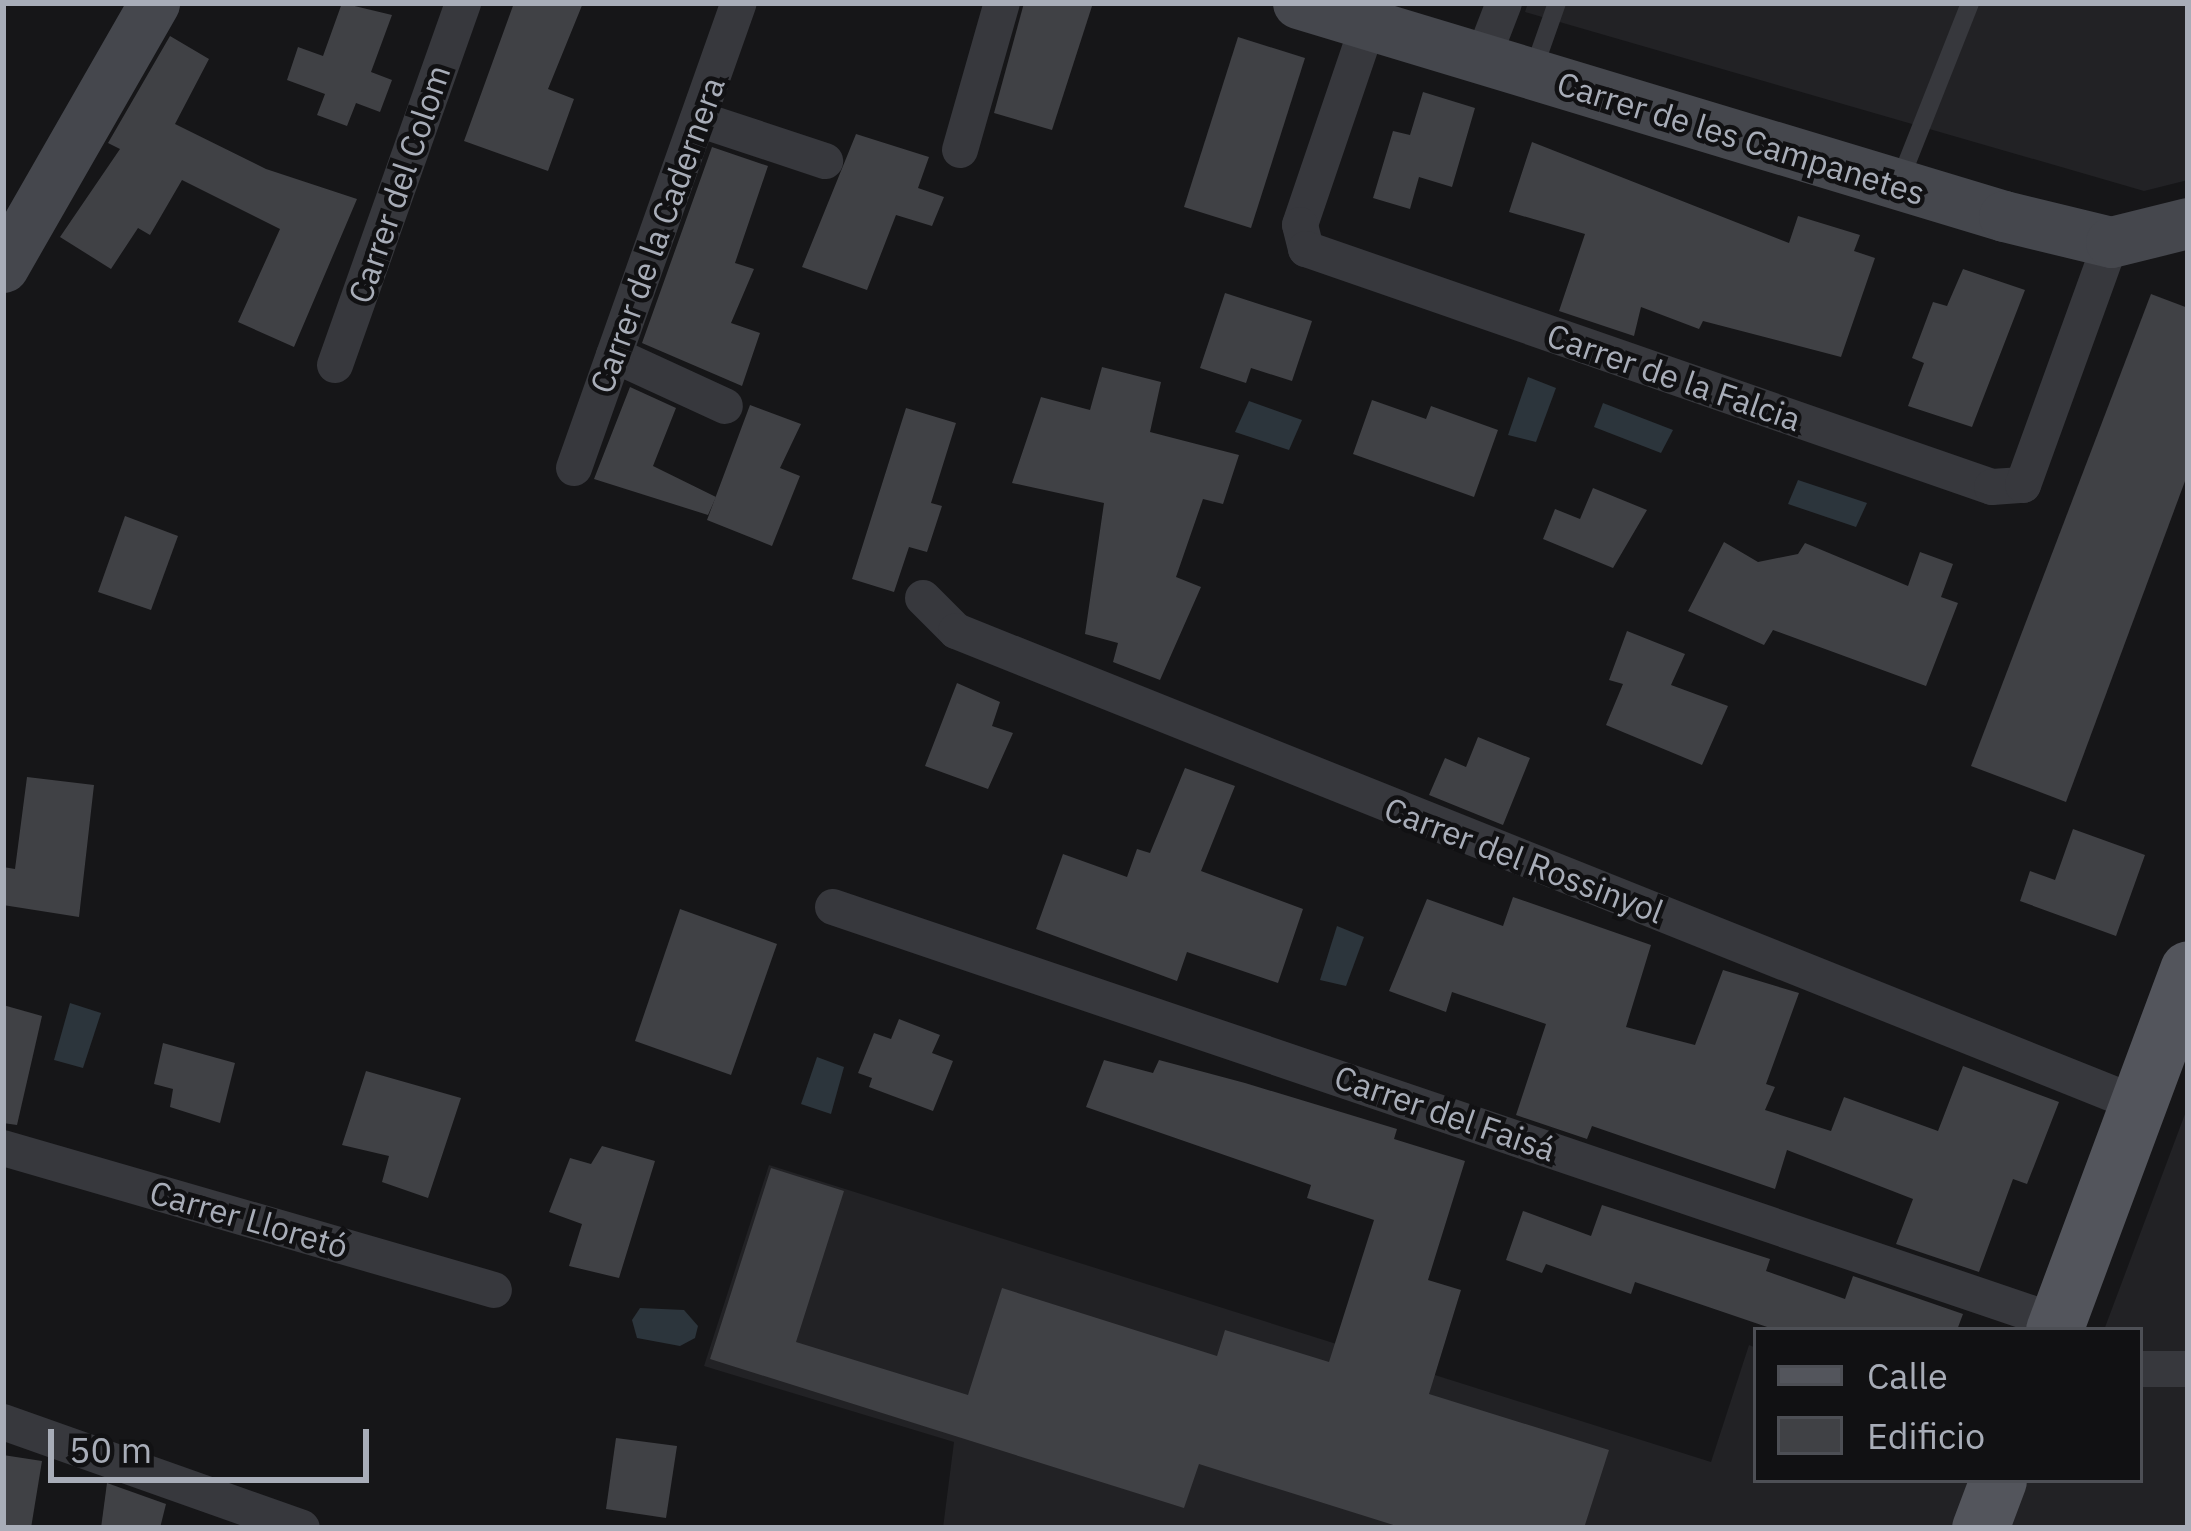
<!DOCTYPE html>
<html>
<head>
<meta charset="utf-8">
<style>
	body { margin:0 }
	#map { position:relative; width:2191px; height:1531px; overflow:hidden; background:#161618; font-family:"IBM Plex Sans",sans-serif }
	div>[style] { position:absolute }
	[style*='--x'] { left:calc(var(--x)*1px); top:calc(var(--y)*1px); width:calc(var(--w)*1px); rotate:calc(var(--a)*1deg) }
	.built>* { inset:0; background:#222225 }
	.water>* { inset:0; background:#2c353c }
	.building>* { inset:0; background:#404145 }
	.lane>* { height:18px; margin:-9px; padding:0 9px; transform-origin:9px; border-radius:9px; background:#37383d }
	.street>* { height:36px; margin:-18px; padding:0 18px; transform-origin:18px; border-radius:18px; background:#37383d }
	.secondary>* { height:51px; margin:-25.5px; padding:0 25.5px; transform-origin:25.5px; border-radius:25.5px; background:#45474d }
	.primary>* { height:57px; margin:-28.5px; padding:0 28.5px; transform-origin:28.5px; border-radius:28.5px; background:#53555c }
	span { translate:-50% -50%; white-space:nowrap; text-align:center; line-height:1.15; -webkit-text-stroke:9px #111113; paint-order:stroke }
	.street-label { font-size:33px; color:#a8adb8 }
	.frame { position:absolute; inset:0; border:6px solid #a8adb8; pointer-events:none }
	.legend { position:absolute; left:1753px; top:1327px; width:390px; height:156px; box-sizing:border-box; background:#111113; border:3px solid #4d4f55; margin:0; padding:15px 21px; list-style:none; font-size:36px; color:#a8adb8 }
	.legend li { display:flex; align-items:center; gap:24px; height:60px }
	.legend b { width:60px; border:3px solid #4d4f55 }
	.scale { position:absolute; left:48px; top:1429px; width:321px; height:54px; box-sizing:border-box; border:6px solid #a8adb8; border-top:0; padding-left:15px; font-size:36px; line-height:42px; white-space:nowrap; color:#a8adb8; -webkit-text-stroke:9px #111113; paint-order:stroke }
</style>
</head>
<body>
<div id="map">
	<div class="built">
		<div style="clip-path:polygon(1528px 3px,2188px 3px,2188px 180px,2144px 191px,1525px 12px)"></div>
		<div style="clip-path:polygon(2188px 1106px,2188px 1528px,943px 1528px,954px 1442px,704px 1366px,769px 1165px,1711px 1462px,1749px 1345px,1756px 1348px,1756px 1480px,2140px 1480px,2140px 1330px,2104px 1330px)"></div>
	</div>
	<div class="water">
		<div style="clip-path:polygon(1528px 377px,1556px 388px,1536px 442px,1508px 435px)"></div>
		<div style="clip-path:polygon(1249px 401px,1302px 420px,1289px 450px,1235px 432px)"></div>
		<div style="clip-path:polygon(1603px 403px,1673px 430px,1661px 453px,1594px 427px)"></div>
		<div style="clip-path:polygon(1798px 480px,1867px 503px,1856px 527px,1788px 504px)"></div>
		<div style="clip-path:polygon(1337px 926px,1364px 937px,1346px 986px,1320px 980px)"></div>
		<div style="clip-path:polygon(70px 1003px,101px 1013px,83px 1068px,54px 1060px)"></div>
		<div style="clip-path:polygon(817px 1057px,844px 1067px,831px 1114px,801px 1104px)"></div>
		<div style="clip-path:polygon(640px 1308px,684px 1310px,698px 1326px,695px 1338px,680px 1346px,637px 1338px,632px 1320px)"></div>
	</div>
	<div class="building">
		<div style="clip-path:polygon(342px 3px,392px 15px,371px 72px,392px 80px,380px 112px,356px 103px,347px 126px,317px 115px,325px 94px,287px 80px,298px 47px,323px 56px)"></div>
		<div style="clip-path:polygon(514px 3px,583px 3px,548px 89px,574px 99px,548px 171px,464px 141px)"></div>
		<div style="clip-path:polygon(1024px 3px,1093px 3px,1052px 130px,994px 113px)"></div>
		<div style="clip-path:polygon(170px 36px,209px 59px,175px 124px,266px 169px,357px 199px,294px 347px,238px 322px,280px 229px,182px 180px,150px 235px,138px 228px,111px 269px,60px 237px,120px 149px,108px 143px)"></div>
		<div style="clip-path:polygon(1238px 37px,1305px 58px,1251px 228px,1184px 207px)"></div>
		<div style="clip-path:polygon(1423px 92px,1475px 108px,1452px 187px,1419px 177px,1410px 209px,1373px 198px,1393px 131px,1410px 135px)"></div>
		<div style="clip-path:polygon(856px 134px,929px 157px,918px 188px,944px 197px,932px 226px,896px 215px,867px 290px,802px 267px)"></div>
		<div style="clip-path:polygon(1532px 142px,1789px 243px,1798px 216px,1860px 235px,1854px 251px,1875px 258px,1841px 357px,1703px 321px,1699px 329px,1641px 307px,1634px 336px,1559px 311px,1585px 234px,1509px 212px)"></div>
		<div style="clip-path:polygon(712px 147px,768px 166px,735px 263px,754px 269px,731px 323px,760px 333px,742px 386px,642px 343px)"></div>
		<div style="clip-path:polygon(1963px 269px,2025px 290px,1972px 427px,1908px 406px,1924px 363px,1912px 358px,1933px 302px,1947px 306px)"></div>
		<div style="clip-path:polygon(1225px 293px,1312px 321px,1292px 381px,1251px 368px,1246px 383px,1200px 368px)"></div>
		<div style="clip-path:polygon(2151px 294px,2188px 308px,2188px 473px,2066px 802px,1971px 766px)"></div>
		<div style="clip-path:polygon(1102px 367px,1161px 382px,1150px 432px,1239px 455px,1223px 504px,1203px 499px,1176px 577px,1201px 587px,1160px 680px,1113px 662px,1118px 643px,1085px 634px,1104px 503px,1012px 483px,1041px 397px,1090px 410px)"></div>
		<div style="clip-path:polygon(630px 387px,676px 408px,653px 466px,716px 497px,708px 515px,594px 479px)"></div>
		<div style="clip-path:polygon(1372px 400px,1426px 419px,1431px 406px,1498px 430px,1474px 497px,1353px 454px)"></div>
		<div style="clip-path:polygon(750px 405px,801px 424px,780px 468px,800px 476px,772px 546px,707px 520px)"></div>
		<div style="clip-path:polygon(906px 408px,956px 423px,931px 503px,942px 506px,927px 552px,909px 547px,894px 592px,852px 579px)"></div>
		<div style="clip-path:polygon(1593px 488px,1647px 510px,1613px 568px,1543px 539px,1555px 509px,1580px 519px)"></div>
		<div style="clip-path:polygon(125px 516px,178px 536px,151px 610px,98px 592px)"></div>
		<div style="clip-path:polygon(1724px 542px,1758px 562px,1798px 554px,1805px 543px,1908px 586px,1920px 552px,1953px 564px,1941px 597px,1958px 603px,1926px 686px,1773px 630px,1764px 645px,1688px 611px)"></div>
		<div style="clip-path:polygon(1627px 631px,1685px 654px,1671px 685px,1728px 706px,1702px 765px,1606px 725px,1623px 684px,1609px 680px)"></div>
		<div style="clip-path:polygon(957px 683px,1000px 702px,992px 726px,1013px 733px,988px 789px,925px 766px)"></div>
		<div style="clip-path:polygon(1478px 737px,1530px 758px,1503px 825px,1429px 795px,1445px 758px,1466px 767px)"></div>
		<div style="clip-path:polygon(1185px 768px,1235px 786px,1201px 871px,1303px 909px,1278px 983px,1187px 952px,1177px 981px,1036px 929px,1063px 854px,1127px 877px,1137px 849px,1150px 853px)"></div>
		<div style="clip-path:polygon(27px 777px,94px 785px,79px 917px,3px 905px,3px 867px,15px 869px)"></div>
		<div style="clip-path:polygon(2073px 829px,2145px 855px,2116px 936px,2020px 901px,2030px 871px,2055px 880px)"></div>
		<div style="clip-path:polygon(1513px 897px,1651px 945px,1626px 1027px,1695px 1045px,1723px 970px,1799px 993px,1766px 1084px,1775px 1087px,1765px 1110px,1831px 1131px,1844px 1097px,1938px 1131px,1963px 1066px,2059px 1102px,2027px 1184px,2013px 1179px,1979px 1272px,1896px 1244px,1913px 1199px,1787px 1150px,1775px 1189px,1592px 1126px,1587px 1139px,1516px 1115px,1546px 1024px,1452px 992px,1446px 1012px,1389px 991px,1427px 899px,1503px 926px)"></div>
		<div style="clip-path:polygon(680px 909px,777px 944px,731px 1075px,635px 1041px)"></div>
		<div style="clip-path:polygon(3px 1005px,42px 1016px,17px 1125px,3px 1123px)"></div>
		<div style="clip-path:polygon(899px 1019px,940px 1035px,932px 1053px,953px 1061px,933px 1111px,869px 1087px,872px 1078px,858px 1073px,874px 1033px,891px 1039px)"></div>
		<div style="clip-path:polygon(163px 1043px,235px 1063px,220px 1123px,170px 1107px,173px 1089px,154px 1084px)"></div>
		<div style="clip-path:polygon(1104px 1060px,1153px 1073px,1159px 1060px,1245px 1083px,1397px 1129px,1394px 1139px,1465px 1161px,1428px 1280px,1461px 1290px,1429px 1394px,1609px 1450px,1584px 1528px,1403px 1528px,1199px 1464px,1184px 1508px,710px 1359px,771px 1168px,844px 1191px,796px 1342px,968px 1395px,1002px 1288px,1217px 1356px,1225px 1330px,1329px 1362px,1374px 1220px,1307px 1198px,1311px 1185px,1086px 1107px)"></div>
		<div style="clip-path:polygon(366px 1071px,461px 1098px,428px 1198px,382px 1182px,389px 1156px,342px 1145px)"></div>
		<div style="clip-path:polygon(602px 1146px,655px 1161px,619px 1278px,569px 1266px,582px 1224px,549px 1212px,570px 1158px,591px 1164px)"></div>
		<div style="clip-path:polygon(1602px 1205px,1770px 1259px,1766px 1271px,1845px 1299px,1853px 1276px,1963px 1314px,1957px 1330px,1776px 1330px,1635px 1282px,1631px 1294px,1546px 1264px,1542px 1273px,1506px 1260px,1523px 1211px,1591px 1236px)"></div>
		<div style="clip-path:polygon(616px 1438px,677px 1446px,666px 1518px,606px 1509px)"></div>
		<div style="clip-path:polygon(3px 1455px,42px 1461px,31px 1528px,3px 1528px)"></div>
		<div style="clip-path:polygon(107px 1483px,166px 1504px,160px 1528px,101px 1528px)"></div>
	</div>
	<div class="lane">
		<div style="--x:1533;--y:71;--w:72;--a:-70.6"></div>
		<div style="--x:1900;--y:180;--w:190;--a:-68.4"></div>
	</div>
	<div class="street">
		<div style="--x:1368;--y:25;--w:211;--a:108.8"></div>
		<div style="--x:1300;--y:225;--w:25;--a:76"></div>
		<div style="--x:1306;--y:249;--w:726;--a:19.13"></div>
		<div style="--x:1992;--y:487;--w:31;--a:-4"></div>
		<div style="--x:2023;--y:485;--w:258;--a:-70.1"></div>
		<div style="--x:1482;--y:60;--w:61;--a:-68.9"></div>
		<div style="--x:698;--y:119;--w:134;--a:18.3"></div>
		<div style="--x:960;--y:150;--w:153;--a:-74.1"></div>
		<div style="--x:614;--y:355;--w:122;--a:24.7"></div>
		<div style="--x:335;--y:365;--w:384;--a:-70.5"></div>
		<div style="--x:574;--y:468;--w:493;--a:-70.5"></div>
		<div style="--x:923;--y:598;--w:47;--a:45"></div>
		<div style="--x:956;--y:631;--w:1273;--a:21.81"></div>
		<div style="--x:833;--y:907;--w:1292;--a:18.73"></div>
		<div style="--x:3;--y:1148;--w:511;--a:16.13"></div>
		<div style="--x:2140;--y:1369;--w:48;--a:0"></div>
		<div style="--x:3;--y:1422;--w:317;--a:19.5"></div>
	</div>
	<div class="secondary">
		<div style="--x:1298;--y:3;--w:737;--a:16.79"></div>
		<div style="--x:2004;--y:216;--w:110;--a:13.7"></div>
		<div style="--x:2111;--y:242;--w:79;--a:-13.9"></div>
		<div style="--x:3;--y:267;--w:304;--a:-60.2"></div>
	</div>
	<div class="primary">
		<div style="--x:2054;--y:1330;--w:385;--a:-69.6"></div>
		<div style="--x:1980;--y:1528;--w:51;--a:-69.4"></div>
	</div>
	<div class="street-label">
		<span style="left:1741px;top:138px;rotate:17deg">Carrer de les Campanetes</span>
		<span style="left:399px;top:184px;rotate:-71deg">Carrer del Colom</span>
		<span style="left:657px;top:235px;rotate:-70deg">Carrer de la Cadernera</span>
		<span style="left:1674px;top:377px;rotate:19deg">Carrer de la Falcia</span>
		<span style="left:1524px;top:860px;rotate:21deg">Carrer del Rossinyol</span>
		<span style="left:1445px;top:1113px;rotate:19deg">Carrer del Faisá</span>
		<span style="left:249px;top:1219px;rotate:16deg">Carrer Lloretó</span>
	</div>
	<div class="frame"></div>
	<ul class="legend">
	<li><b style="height:15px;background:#53555c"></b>Calle</li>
	<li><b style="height:33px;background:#404145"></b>Edificio</li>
	</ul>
	<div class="scale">50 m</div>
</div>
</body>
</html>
